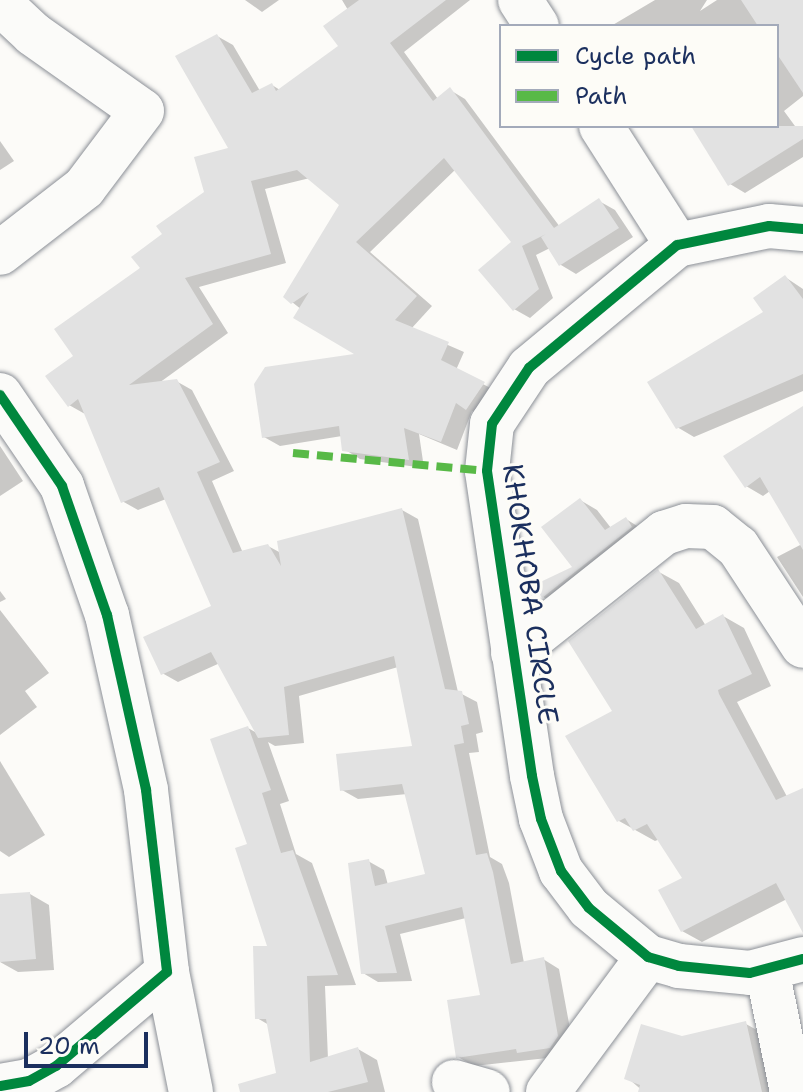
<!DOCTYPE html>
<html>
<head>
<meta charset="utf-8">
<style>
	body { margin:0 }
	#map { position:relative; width:803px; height:1092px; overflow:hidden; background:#fcfbf8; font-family:"Shantell Sans",sans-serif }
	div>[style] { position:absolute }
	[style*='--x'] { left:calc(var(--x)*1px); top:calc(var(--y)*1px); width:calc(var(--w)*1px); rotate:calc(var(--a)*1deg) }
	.shadow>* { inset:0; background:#0003 }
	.building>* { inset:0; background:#e2e2e2 }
	.roads { filter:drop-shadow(0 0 2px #8c9097) drop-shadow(0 0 2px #8c9097) }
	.minor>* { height:44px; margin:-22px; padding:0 22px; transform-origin:22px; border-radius:22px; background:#fbfbf9 }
	.quiet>* { height:8px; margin-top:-4px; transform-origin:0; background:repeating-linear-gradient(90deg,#58b947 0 16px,transparent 0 24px) }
	.cycleway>* { height:10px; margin:-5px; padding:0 5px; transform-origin:5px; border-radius:5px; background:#00873e }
	span { translate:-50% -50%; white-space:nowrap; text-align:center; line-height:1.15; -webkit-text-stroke:6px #fdfcf7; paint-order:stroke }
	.street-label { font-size:28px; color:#1b2f5e }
	.legend { position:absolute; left:499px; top:24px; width:280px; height:104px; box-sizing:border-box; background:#fdfcf7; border:2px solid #a3aaba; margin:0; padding:10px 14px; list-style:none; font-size:24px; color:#1b2f5e }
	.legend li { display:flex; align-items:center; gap:16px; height:40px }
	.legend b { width:40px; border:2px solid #a3aaba }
	.scale { position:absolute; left:24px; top:1032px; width:124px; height:36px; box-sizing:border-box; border:4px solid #1b2f5e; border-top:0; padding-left:10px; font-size:24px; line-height:28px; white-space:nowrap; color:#1b2f5e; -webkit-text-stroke:6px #fdfcf7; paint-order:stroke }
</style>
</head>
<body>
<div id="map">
	<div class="shadow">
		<div style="clip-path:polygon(245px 0,279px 0,262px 12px)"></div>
		<div style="clip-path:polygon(342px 0,470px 0,404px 52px,438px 99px,450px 90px,465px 99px,560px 227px,599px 201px,615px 210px,633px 237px,576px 274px,561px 265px,550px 248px,536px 255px,553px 298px,530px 318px,514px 309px,514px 243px,456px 169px,370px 252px,432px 306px,411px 329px,464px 352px,456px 370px,500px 393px,483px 417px,472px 411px,457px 450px,419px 434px,424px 468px,360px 459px,344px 449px,342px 436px,280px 446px,264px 437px,360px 356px,292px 302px,341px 204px,310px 178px,265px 189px,286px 263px,199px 287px,228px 333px,159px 383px,176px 381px,192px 390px,234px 471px,212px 481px,243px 553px,268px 546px,281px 553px,402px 510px,418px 519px,458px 692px,477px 702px,483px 732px,476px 734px,479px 752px,469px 753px,490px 857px,502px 864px,509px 883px,524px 963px,543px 959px,559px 969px,573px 1045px,566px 1056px,474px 1066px,458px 1057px,482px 996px,466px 918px,400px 934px,412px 981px,378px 982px,363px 973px,368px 861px,384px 870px,388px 885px,428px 875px,407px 794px,358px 799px,342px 790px,414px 747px,398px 667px,299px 696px,304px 743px,275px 746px,268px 742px,289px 801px,280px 804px,296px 854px,312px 863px,356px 985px,325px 986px,328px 1059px,358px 1049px,377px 1060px,385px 1092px,282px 1092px,269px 1025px,257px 1018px,270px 948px,250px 845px,248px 728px,257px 733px,220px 663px,178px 682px,162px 673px,214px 607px,166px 499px,138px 510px,122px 501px,85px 414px,69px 405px,76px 356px,165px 234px,206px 193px,231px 149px,217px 36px,233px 45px,260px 91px,272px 85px,280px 90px,340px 46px,348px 10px)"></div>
		<div style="clip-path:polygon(655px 0,707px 0,700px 11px,717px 0,803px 0,803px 96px,784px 111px,803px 137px,803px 157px,745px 193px,730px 184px,693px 126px,777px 126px,777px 26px,611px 26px)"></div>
		<div style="clip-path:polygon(0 141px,14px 161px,0 170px)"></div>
		<div style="clip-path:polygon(785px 277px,803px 289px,803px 391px,694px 437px,677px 427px,766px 312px)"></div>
		<div style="clip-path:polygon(803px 408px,803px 597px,777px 557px,802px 544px,770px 491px,763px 496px,746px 486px)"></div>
		<div style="clip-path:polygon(0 446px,23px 481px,0 496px)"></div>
		<div style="clip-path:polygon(580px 500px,597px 510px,611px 528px,626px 519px,642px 529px,560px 606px,543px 597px,575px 567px)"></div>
		<div style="clip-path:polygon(659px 572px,679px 583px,706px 626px,723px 616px,744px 628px,771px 686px,737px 702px,793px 808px,803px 817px,803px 918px,787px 899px,702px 942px,682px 931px,685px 878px,660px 839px,655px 841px,619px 821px,615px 712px)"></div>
		<div style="clip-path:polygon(0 591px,6px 599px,0 602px)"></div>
		<div style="clip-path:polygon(0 610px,49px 673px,25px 691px,37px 707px,0 735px)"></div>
		<div style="clip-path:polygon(0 761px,45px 835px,9px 857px,0 851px)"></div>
		<div style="clip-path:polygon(30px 894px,49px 905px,54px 970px,18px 972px,0 962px,0 896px)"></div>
		<div style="clip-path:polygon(746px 1024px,764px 1034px,778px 1092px,644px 1092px,630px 1080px,682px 1038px)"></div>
	</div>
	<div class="building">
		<div style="clip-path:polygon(359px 0,446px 0,390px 43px,433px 101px,450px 87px,554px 228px,599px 198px,619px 228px,559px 266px,541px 237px,546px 234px,522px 246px,539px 289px,513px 311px,478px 270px,511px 242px,444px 158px,356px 242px,417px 296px,395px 320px,449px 342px,441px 360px,485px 382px,466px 410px,456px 403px,441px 442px,404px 428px,409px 460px,342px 451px,339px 426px,262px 438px,254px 384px,265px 367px,354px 354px,293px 318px,309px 292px,291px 304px,283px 297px,339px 205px,297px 170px,251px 181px,271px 254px,185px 278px,213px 324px,129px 385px,177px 379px,220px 462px,197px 472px,233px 553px,268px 544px,281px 566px,277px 541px,402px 508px,445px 689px,462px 691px,469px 724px,461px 726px,464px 743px,454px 745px,476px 855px,487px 853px,493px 872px,511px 964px,544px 957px,558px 1036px,550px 1048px,517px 1053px,516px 1049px,456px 1058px,447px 1000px,480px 995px,462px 907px,385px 926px,397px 973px,361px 974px,348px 863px,369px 859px,375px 886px,425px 874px,402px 784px,340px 791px,336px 754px,412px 746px,394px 656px,284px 687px,289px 735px,258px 738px,211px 652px,161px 675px,143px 637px,211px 606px,159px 487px,121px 503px,78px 399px,68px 407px,45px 376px,73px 356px,54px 329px,140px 268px,131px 257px,162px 234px,156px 226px,204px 192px,194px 157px,228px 148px,175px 56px,217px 34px,252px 93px,272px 83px,276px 91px,338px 46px,323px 26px)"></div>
		<div style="clip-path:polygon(741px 0,803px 0,803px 93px,777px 54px,777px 26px,758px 26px)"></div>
		<div style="clip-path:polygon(691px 126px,803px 126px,803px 139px,728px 186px)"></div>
		<div style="clip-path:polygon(785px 275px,803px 299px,803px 374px,676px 429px,647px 382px,763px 312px,753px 298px)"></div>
		<div style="clip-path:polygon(803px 406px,803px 550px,760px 477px,745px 488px,723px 456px)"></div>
		<div style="clip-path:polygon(580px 498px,605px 530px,626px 517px,632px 527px,542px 598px,534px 585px,572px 567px,541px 527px)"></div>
		<div style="clip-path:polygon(658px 569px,696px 629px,723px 614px,752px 674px,718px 690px,719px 694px,776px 800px,803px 788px,803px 933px,776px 883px,681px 932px,658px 890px,682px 878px,647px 824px,633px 831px,625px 818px,617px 822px,565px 736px,612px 711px,568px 641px)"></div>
		<div style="clip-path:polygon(248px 726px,271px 790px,262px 793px,281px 853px,293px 850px,338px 975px,307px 976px,310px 1062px,358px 1047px,368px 1082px,328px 1092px,240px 1092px,238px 1084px,276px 1073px,266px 1019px,255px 1019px,253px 946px,267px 946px,235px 848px,247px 844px,210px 739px)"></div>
		<div style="clip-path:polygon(30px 892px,36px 959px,0 962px,0 894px)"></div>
		<div style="clip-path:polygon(746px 1021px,762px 1092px,638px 1092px,640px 1085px,624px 1079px,641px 1024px,682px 1036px)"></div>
	</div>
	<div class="roads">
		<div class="minor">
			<div style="--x:520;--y:0;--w:31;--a:57"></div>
			<div style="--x:0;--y:3;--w:45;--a:43.2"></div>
			<div style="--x:33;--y:34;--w:133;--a:35.2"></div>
			<div style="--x:142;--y:111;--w:96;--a:127"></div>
			<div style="--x:84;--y:188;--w:106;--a:142.3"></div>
			<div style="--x:601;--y:126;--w:141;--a:57.4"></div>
			<div style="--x:803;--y:229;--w:34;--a:-175"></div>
			<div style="--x:769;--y:226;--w:94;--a:168.3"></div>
			<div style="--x:677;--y:245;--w:192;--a:140.3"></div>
			<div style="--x:529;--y:368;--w:67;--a:123.5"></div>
			<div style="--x:492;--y:424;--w:47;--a:96.1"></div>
			<div style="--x:487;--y:471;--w:308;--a:81.6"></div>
			<div style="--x:532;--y:776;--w:44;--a:78.2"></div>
			<div style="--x:541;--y:819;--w:56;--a:69"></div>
			<div style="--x:561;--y:871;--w:46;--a:52.9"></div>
			<div style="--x:589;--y:908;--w:77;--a:39.7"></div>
			<div style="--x:648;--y:957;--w:32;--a:16"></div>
			<div style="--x:679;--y:966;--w:71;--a:5.6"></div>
			<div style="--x:750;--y:973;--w:55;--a:-14.8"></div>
			<div style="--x:0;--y:395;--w:110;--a:55.7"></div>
			<div style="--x:62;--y:486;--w:137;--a:70.8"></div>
			<div style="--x:107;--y:615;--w:179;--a:77.4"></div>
			<div style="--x:146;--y:790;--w:183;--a:83.4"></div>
			<div style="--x:167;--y:972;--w:145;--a:139.7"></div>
			<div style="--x:56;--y:1066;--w:31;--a:151"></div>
			<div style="--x:29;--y:1081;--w:29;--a:170"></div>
			<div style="--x:513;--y:653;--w:193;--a:-38.5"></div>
			<div style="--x:664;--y:533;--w:23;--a:-18"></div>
			<div style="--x:686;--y:526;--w:27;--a:2"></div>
			<div style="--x:713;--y:527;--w:32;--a:39"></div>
			<div style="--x:738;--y:547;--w:118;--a:56.7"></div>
			<div style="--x:767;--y:970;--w:125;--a:78.4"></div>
			<div style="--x:167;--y:972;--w:122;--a:78.7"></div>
			<div style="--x:454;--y:1082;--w:35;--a:16"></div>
			<div style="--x:548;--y:1092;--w:168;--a:-53.5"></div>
		</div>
	</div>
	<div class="quiet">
		<div style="--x:293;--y:453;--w:195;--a:5.3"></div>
	</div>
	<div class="cycleway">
		<div style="--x:803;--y:229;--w:34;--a:-175"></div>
		<div style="--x:769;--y:226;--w:94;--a:168.3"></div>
		<div style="--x:677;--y:245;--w:192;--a:140.3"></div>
		<div style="--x:529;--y:368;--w:67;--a:123.5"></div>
		<div style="--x:492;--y:424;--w:47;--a:96.1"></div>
		<div style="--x:487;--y:471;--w:308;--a:81.6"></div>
		<div style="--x:532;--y:776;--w:44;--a:78.2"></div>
		<div style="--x:541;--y:819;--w:56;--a:69"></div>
		<div style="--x:561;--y:871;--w:46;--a:52.9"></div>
		<div style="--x:589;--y:908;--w:77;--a:39.7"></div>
		<div style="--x:648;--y:957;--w:32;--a:16"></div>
		<div style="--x:679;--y:966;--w:71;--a:5.6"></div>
		<div style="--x:750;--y:973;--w:55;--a:-14.8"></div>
		<div style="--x:0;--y:395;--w:110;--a:55.7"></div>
		<div style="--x:62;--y:486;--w:137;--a:70.8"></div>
		<div style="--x:107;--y:615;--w:179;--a:77.4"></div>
		<div style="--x:146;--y:790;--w:183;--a:83.4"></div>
		<div style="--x:167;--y:972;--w:145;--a:139.7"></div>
		<div style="--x:56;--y:1066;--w:31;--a:151"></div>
		<div style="--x:29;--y:1081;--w:29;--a:170"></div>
	</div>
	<div class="street-label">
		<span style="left:531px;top:594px;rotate:82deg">KHOKHOBA CIRCLE</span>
	</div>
	<ul class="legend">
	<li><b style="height:10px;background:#00873e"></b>Cycle path</li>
	<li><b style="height:10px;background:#58b947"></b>Path</li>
	</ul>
	<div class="scale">20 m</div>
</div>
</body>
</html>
